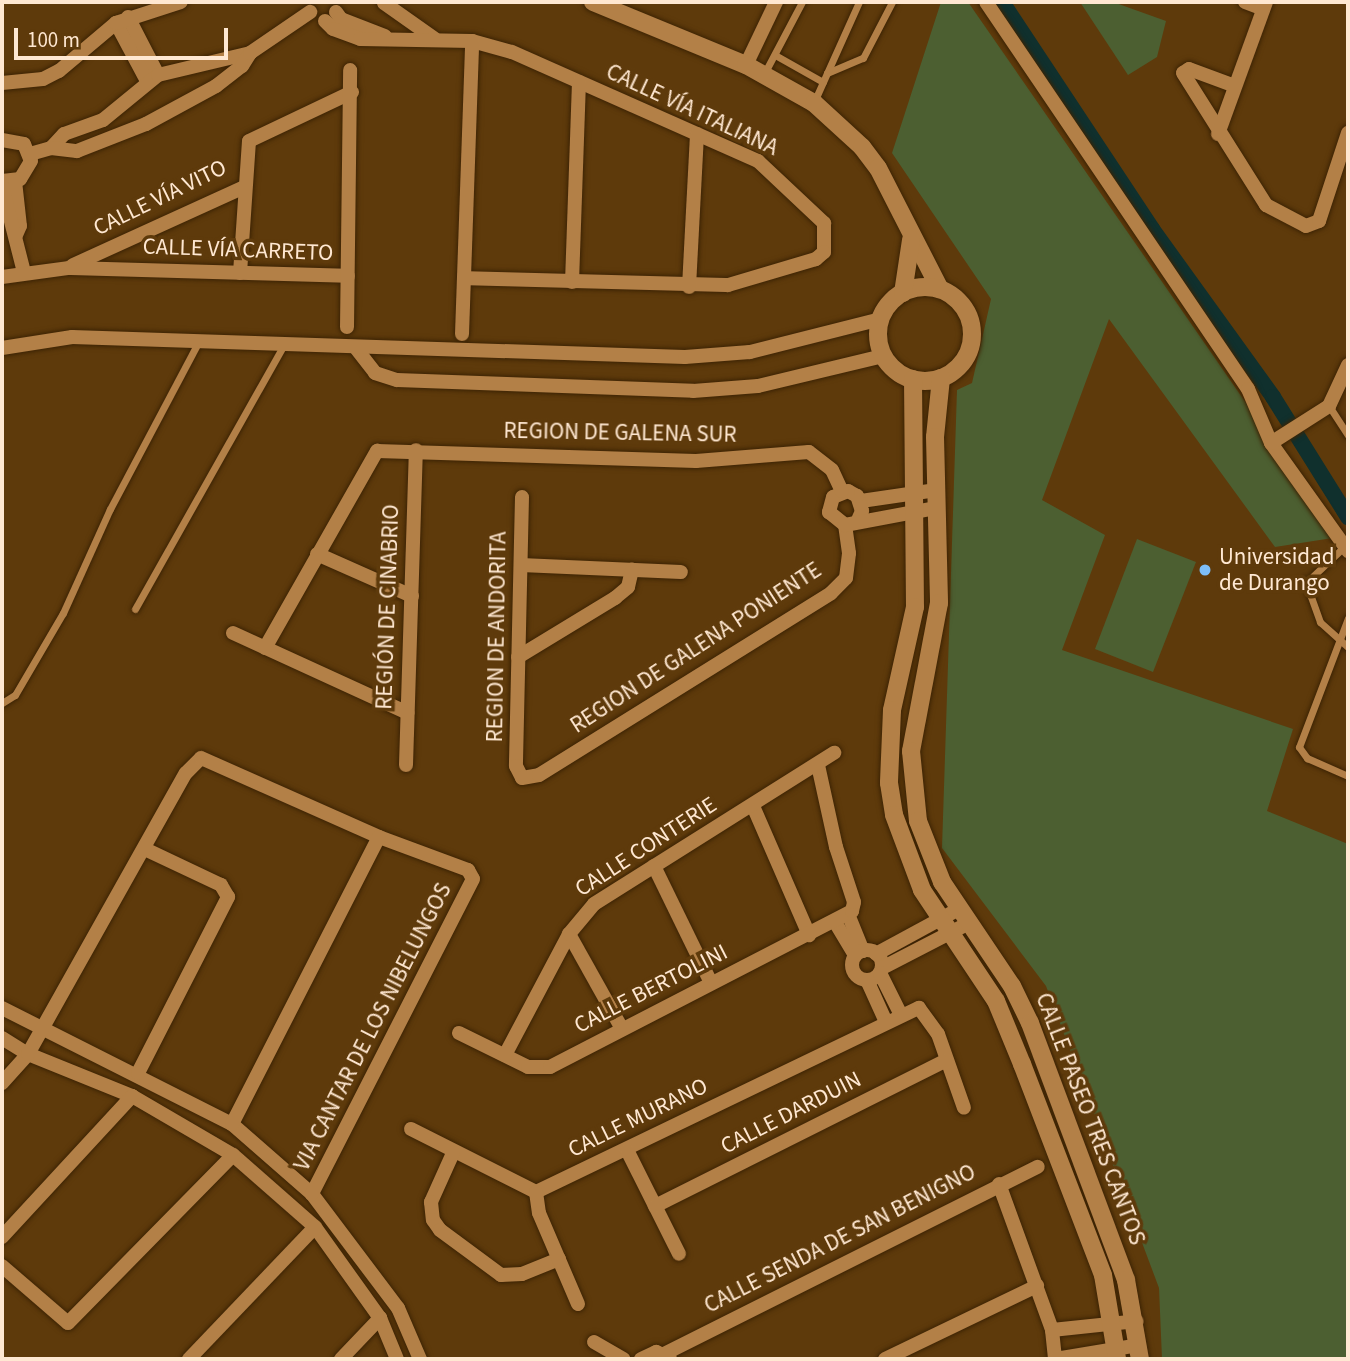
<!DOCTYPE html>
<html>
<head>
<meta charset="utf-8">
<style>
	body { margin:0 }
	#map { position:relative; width:1350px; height:1361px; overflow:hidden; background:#5e3a0b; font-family:"Source Sans 3",sans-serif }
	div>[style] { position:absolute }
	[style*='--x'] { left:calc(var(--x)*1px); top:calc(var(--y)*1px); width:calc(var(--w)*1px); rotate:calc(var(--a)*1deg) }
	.green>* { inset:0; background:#4c5f31 }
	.canal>* { height:16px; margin:-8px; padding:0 8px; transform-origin:8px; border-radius:8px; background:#10302d }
	.roads { filter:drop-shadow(0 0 2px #3c2304) drop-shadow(0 0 2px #3c2304) }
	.service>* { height:7px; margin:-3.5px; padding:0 3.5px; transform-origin:3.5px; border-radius:3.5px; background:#b38047 }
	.minor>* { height:14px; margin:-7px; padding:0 7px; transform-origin:7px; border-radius:7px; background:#b38047 }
	.minor>.ring { margin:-7px; padding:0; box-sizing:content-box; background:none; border:14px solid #b38047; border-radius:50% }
	.tertiary>* { height:18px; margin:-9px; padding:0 9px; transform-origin:9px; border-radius:9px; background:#b38047 }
	.tertiary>.ring { margin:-9px; padding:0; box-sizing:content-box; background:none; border:18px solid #b38047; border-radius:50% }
	.dots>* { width:19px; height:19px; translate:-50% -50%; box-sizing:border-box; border:4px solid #5e3a0b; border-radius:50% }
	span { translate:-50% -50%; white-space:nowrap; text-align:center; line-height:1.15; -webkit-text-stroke:7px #5e3a0b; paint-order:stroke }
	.street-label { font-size:23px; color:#ffe8d2 }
	.poi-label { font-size:23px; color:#ffe8d2 }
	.left { translate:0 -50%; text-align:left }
	.frame { position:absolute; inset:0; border:4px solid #ffe8d2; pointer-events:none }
	.scale { position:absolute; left:14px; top:28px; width:214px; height:32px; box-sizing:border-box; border:4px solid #ffe8d2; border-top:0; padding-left:9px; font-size:21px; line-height:24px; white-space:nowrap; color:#ffe8d2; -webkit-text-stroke:5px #5e3a0b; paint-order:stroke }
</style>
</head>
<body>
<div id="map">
	<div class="green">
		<div style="clip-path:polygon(941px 2px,968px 2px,1339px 537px,1275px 547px,1109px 319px,1042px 500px,1105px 535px,1062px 650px,1293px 729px,1267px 811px,1348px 844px,1348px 1359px,1162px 1359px,1159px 1288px,1046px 986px,942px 848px,957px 390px,972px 383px,991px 299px,892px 153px)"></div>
		<div style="clip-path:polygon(1080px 2px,1113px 2px,1166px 21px,1157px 57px,1128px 75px)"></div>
		<div style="clip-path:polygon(1137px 539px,1196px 562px,1153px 672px,1095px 649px)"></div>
	</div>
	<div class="canal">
		<div style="--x:1002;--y:2;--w:272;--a:56.5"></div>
		<div style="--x:1152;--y:229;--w:207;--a:54.2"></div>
		<div style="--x:1273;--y:397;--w:142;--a:58"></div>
	</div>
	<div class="roads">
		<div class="service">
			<div style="--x:775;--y:55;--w:55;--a:29.4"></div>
			<div style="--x:827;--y:73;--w:39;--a:-23"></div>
			<div style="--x:863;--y:58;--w:63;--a:-62.6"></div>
			<div style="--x:764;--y:74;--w:81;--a:-62.2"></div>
			<div style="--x:814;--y:102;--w:110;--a:-65.8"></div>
			<div style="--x:1329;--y:406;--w:35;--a:57"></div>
			<div style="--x:1313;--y:576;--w:44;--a:-43.2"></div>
			<div style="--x:1305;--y:580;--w:45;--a:70.3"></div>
			<div style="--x:1320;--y:622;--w:38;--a:42"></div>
			<div style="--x:135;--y:609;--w:303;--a:-60.6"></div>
			<div style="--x:1348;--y:618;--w:138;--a:110.8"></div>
			<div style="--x:1299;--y:747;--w:14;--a:54"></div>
			<div style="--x:1307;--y:758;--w:45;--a:23.7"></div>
			<div style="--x:2;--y:703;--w:15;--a:-32"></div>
			<div style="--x:15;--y:695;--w:95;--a:-59.7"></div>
			<div style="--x:63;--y:613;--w:114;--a:-65.7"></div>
			<div style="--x:110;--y:509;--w:188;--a:-62.1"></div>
		</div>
		<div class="minor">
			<div style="--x:986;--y:2;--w:467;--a:55.9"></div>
			<div style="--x:1248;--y:389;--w:59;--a:66.9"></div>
			<div style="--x:1271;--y:443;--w:133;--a:54.5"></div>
			<div style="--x:1245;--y:2;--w:19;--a:21"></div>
			<div style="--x:384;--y:3;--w:62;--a:35.2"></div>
			<div style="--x:336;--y:12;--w:9;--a:54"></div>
			<div style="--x:341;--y:19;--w:47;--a:21.1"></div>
			<div style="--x:128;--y:17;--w:65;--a:62.7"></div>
			<div style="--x:325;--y:21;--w:11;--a:45"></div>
			<div style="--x:333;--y:29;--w:29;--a:20"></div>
			<div style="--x:360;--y:39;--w:112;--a:1"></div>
			<div style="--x:472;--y:41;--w:41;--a:15.4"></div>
			<div style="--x:512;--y:52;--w:269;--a:23.9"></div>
			<div style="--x:758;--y:161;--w:91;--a:43.2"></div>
			<div style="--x:824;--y:223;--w:29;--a:90"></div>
			<div style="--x:824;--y:252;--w:11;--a:139"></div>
			<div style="--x:816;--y:259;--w:92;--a:163.5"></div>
			<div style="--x:728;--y:285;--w:262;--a:-178.5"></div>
			<div style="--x:116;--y:23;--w:66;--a:61.9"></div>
			<div style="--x:746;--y:65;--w:70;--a:-64.5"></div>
			<div style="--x:2;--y:83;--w:41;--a:-5.6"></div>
			<div style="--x:43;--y:79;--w:18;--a:-27"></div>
			<div style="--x:59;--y:71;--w:75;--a:-40.1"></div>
			<div style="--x:116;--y:23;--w:68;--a:-17.9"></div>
			<div style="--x:1235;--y:86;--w:49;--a:-159.7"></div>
			<div style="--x:1189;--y:69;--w:7;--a:146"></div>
			<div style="--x:1183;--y:73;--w:156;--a:57.8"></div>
			<div style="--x:1266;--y:205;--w:45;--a:27.7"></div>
			<div style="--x:1306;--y:226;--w:14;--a:-21"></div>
			<div style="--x:1319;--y:221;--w:93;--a:-71.8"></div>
			<div style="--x:1218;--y:134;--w:140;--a:-70"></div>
			<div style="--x:2;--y:140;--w:22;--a:10"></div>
			<div style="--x:24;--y:144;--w:18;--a:68"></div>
			<div style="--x:31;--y:161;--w:21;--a:121"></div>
			<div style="--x:20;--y:179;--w:18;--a:174"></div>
			<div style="--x:51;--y:148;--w:19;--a:-47"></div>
			<div style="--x:64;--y:134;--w:41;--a:-19.7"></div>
			<div style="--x:103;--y:120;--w:71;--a:-39.3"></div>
			<div style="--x:158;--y:75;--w:95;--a:-13.4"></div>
			<div style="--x:30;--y:154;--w:22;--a:-16"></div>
			<div style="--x:51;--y:148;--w:26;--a:7"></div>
			<div style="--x:77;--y:151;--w:74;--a:-21.4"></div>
			<div style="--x:146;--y:124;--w:80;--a:-28.5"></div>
			<div style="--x:216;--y:86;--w:33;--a:-38"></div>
			<div style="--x:242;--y:66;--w:15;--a:-58"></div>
			<div style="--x:250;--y:53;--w:73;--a:-34.3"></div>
			<div style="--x:15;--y:181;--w:45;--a:83.7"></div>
			<div style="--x:20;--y:226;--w:10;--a:114"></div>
			<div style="--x:2;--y:186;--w:89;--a:75.7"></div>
			<div style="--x:73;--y:265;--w:188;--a:-24.5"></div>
			<div style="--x:240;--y:273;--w:132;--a:-86.1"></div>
			<div style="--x:249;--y:141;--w:114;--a:-25.4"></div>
			<div style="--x:2;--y:277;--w:68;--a:-7.7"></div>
			<div style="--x:69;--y:268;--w:279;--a:1.6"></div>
			<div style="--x:572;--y:282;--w:200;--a:-88"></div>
			<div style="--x:689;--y:287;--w:153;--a:-87"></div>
			<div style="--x:347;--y:327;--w:257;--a:-89.3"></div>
			<div style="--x:462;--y:334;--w:293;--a:-88"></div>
			<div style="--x:355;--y:347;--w:33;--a:52"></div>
			<div style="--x:375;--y:373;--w:23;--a:18"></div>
			<div style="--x:397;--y:380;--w:296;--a:2.1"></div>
			<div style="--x:693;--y:391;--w:65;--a:-4.4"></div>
			<div style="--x:758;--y:386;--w:129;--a:-13.5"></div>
			<div style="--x:2;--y:348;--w:71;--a:-8.9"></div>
			<div style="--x:72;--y:337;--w:613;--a:1.87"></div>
			<div style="--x:685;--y:357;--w:65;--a:-4.4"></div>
			<div style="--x:750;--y:352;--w:134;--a:-14.2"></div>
			<div style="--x:1271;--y:443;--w:69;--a:-32.5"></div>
			<div style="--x:1329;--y:406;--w:45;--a:-65.1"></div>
			<div style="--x:522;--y:497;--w:269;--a:91.3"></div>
			<div style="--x:516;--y:766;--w:13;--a:63"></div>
			<div style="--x:522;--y:778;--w:17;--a:-10"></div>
			<div style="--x:539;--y:775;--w:344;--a:-31.9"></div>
			<div style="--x:831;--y:593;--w:21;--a:-45"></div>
			<div style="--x:846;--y:578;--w:25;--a:-83"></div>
			<div style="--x:849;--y:553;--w:28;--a:-98"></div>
			<div style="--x:861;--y:501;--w:76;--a:-8.3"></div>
			<div style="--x:858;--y:520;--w:10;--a:-66"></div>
			<div style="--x:862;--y:511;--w:16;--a:-108"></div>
			<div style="--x:857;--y:496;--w:10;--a:-151"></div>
			<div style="--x:848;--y:491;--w:16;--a:158"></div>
			<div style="--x:833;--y:497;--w:16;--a:105"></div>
			<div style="--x:829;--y:512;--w:21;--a:39"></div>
			<div style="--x:845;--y:525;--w:93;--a:-10.6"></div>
			<div style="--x:317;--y:554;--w:104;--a:23.9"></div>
			<div style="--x:521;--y:565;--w:160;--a:2.5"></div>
			<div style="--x:233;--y:633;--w:192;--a:24.6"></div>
			<div style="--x:265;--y:648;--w:227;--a:-60.4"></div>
			<div style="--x:377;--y:451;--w:319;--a:1.8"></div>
			<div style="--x:696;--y:461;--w:113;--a:-4.6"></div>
			<div style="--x:809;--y:452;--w:29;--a:38"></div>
			<div style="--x:832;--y:470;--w:23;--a:65"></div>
			<div style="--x:518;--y:657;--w:114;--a:-31.3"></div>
			<div style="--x:615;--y:598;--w:17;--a:-40"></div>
			<div style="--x:628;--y:587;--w:18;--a:-77"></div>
			<div style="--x:406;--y:765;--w:315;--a:-88.2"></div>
			<div style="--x:753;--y:806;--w:141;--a:66.5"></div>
			<div style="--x:654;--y:866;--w:130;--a:64"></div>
			<div style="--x:848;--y:914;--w:40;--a:68"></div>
			<div style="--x:835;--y:922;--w:39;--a:59"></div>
			<div style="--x:569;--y:934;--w:109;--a:60.8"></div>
			<div class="ring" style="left:852px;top:950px;width:16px;height:16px"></div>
			<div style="--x:876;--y:954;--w:94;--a:-28.5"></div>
			<div style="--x:882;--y:968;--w:98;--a:-27.3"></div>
			<div style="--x:880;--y:973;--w:47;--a:63.4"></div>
			<div style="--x:867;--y:980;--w:46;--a:65.7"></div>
			<div style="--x:2;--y:1008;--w:258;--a:26.8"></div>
			<div style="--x:232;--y:1124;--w:106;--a:41.2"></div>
			<div style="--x:312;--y:1194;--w:143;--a:53"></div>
			<div style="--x:398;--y:1308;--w:56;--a:66.7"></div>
			<div style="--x:459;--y:1033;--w:77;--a:26.2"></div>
			<div style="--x:528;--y:1067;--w:22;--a:0"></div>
			<div style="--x:550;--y:1067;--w:340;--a:-27.3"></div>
			<div style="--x:852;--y:911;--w:9;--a:-77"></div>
			<div style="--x:854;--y:902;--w:58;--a:-108.1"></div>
			<div style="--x:836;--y:847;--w:84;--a:-102.4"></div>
			<div style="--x:2;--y:1038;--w:31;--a:32"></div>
			<div style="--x:28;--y:1054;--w:112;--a:22"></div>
			<div style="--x:132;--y:1096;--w:117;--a:30.3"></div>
			<div style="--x:233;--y:1155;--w:109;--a:41.3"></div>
			<div style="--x:315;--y:1227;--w:112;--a:54.5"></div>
			<div style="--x:380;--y:1318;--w:44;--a:67.5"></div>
			<div style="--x:505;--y:1055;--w:137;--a:-62.1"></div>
			<div style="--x:569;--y:934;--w:39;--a:-50"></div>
			<div style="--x:594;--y:904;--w:284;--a:-32.2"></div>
			<div style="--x:138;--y:1073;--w:198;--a:-62.9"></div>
			<div style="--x:228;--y:897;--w:14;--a:-120"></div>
			<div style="--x:221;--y:885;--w:84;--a:-154.7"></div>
			<div style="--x:2;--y:1083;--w:39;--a:-48"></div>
			<div style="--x:28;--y:1054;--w:322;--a:-60.7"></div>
			<div style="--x:186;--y:773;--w:21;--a:-45"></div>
			<div style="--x:201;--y:758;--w:195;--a:23.9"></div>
			<div style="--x:379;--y:837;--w:95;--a:20.3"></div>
			<div style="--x:468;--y:870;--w:10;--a:61"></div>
			<div style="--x:473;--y:879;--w:354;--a:117.1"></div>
			<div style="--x:232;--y:1124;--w:322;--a:-62.9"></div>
			<div style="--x:411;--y:1129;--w:140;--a:26.7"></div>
			<div style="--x:536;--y:1192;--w:425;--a:-25.7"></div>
			<div style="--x:919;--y:1008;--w:32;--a:54"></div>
			<div style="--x:938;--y:1034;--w:78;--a:70.6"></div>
			<div style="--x:627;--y:1150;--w:116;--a:63.4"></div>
			<div style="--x:453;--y:1153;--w:54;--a:114.2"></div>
			<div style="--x:431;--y:1202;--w:18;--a:84"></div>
			<div style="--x:433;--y:1220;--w:12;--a:55"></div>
			<div style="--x:440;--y:1230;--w:76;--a:36.4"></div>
			<div style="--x:501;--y:1275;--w:21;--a:-3"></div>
			<div style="--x:522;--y:1274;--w:40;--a:-22"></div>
			<div style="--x:999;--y:1184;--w:155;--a:70"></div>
			<div style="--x:1052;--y:1330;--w:29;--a:84"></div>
			<div style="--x:536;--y:1192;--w:21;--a:82"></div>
			<div style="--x:539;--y:1213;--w:99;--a:66.8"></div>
			<div style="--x:655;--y:1206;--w:326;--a:-26.6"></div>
			<div style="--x:2;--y:1237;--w:192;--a:-47.3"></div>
			<div style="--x:2;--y:1266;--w:87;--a:40.8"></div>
			<div style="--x:68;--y:1323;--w:235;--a:-45.5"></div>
			<div style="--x:1052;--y:1330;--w:85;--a:-6"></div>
			<div style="--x:594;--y:1342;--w:34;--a:30"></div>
			<div style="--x:664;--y:1354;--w:418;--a:-26.6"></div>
			<div style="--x:189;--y:1359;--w:182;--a:-46.3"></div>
			<div style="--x:341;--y:1359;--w:57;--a:-46.4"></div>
			<div style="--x:641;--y:1359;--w:17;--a:-25"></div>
			<div style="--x:656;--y:1352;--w:15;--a:23"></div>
			<div style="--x:885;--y:1359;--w:169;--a:-25.7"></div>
			<div style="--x:1055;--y:1359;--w:85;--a:-9.5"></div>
		</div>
		<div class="tertiary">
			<div style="--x:593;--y:2;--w:165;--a:22.4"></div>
			<div style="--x:746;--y:65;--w:78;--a:29.2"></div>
			<div style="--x:814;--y:103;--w:65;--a:42.5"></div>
			<div style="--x:862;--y:147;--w:26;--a:53"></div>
			<div style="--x:878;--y:168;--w:136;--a:62.9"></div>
			<div class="ring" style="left:878px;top:287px;width:76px;height:76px"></div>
			<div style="--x:903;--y:293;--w:54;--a:-81.4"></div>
			<div style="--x:941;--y:378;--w:59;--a:95.8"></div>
			<div style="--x:935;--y:437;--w:166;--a:88.6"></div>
			<div style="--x:939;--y:603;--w:151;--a:100.7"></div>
			<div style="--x:911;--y:751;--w:70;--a:84.3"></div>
			<div style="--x:918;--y:821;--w:66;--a:68.5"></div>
			<div style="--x:942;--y:882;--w:125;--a:56.1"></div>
			<div style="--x:1012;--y:986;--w:41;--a:64.1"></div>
			<div style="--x:1030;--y:1023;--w:274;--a:69.5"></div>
			<div style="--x:1126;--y:1280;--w:80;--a:80"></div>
			<div style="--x:913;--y:379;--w:228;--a:89.5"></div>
			<div style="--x:915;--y:607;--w:106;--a:102.6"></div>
			<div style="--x:892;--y:710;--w:73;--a:92.4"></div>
			<div style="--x:889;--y:783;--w:32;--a:81"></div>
			<div style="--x:894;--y:815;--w:80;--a:69.5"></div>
			<div style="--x:922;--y:890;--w:133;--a:56.3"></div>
			<div style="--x:996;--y:1001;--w:68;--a:67.6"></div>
			<div style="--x:1022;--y:1064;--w:226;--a:69"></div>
			<div style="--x:1103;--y:1275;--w:85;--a:80.5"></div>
		</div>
	</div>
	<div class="dots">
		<div style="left:1205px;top:570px;background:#7dbef9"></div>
	</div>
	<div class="street-label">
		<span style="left:692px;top:110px;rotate:25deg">CALLE VÍA ITALIANA</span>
		<span style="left:160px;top:198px;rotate:-26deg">CALLE VÍA VITO</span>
		<span style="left:238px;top:250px;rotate:2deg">CALLE VÍA CARRETO</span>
		<span style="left:620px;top:433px;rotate:1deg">REGION DE GALENA SUR</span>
		<span style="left:388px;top:607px;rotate:-88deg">REGIÓN DE CINABRIO</span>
		<span style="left:497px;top:637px;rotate:-89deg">REGION DE ANDORITA</span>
		<span style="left:696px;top:648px;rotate:-33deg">REGION DE GALENA PONIENTE</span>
		<span style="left:646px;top:847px;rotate:-33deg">CALLE CONTERIE</span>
		<span style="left:651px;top:989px;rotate:-27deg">CALLE BERTOLINI</span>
		<span style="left:373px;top:1027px;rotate:-63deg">VIA CANTAR DE LOS NIBELUNGOS</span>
		<span style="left:791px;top:1113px;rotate:-27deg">CALLE DARDUIN</span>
		<span style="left:638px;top:1118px;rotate:-26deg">CALLE MURANO</span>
		<span style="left:1090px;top:1119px;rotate:69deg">CALLE PASEO TRES CANTOS</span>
		<span style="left:840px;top:1239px;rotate:-27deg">CALLE SENDA DE SAN BENIGNO</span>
	</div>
	<div class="poi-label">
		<span class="left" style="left:1219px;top:570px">Universidad<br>de Durango</span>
	</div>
	<div class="frame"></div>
	<div class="scale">100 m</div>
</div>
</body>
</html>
